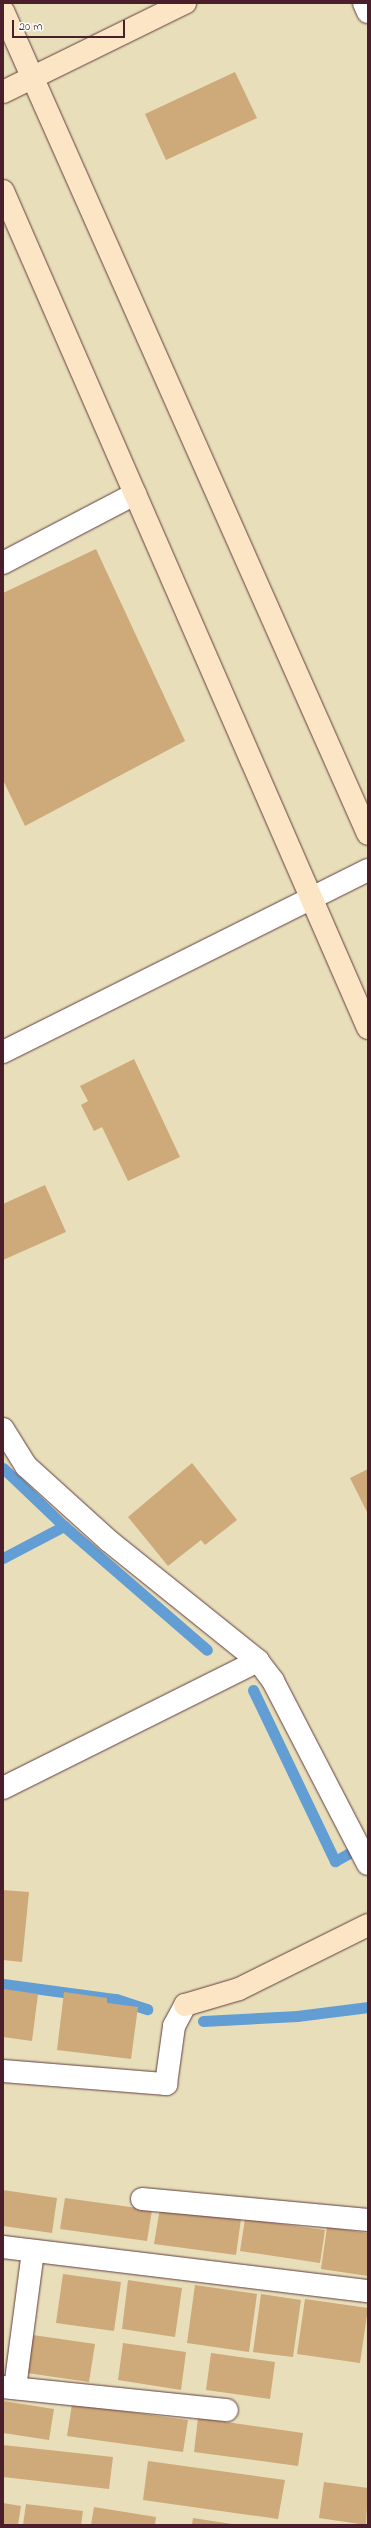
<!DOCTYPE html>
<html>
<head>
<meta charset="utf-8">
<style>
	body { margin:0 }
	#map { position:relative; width:371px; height:2528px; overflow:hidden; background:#e8dfba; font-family:"Indie Flower",sans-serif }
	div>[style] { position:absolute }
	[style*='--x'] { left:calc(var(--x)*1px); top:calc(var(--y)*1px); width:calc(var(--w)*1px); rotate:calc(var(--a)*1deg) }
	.stream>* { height:11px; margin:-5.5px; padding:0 5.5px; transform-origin:5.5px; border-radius:5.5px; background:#629ed3 }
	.building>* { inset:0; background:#cea97a }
	.roads { filter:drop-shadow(0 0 1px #623c40) drop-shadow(0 0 1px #623c40) }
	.street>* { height:22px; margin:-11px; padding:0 11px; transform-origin:11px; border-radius:11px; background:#fff }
	.secondary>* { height:22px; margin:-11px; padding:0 11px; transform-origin:11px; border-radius:11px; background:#fce5c4 }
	span { translate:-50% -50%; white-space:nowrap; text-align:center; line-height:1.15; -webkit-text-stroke:3px #fdfcf7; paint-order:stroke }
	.frame { position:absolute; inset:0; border:4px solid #4a1f2b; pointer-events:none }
	.scale { position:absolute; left:12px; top:20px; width:113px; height:18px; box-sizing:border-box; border:2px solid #4a1f2b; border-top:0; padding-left:5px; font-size:12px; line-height:14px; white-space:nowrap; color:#4a1f2b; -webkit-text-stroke:3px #fdfcf7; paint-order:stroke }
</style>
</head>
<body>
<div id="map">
	<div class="stream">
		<div style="--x:3;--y:1468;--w:84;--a:43.6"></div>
		<div style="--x:3;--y:1558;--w:69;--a:-27.7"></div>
		<div style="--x:64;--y:1526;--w:189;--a:40.9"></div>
		<div style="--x:253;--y:1690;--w:190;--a:64.4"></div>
		<div style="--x:335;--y:1861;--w:31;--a:-29"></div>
		<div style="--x:3;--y:1984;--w:114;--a:7.6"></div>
		<div style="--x:116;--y:1999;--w:33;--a:18"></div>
		<div style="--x:203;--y:2021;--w:94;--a:-3"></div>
		<div style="--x:297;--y:2016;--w:72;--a:-7.2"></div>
	</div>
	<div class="building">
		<div style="clip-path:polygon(235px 72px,257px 118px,166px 160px,145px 114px)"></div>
		<div style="clip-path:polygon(96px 549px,185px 741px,25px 826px,3px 780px,3px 593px)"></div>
		<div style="clip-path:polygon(134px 1059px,180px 1157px,128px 1181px,102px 1127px,94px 1131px,81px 1105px,88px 1101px,80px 1086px)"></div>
		<div style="clip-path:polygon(45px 1185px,66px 1232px,3px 1260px,3px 1204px)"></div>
		<div style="clip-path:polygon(192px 1463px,237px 1520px,205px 1545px,201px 1540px,168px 1566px,128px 1517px)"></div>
		<div style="clip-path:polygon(368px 1469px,368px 1514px,350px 1478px)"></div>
		<div style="clip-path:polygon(3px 1890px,29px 1892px,22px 1962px,3px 1960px)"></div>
		<div style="clip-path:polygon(3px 1989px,38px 1994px,32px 2041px,3px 2037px)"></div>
		<div style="clip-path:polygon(64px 1992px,107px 1998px,107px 2003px,138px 2007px,131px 2059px,57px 2050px)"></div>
		<div style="clip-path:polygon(3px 2190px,57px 2198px,52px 2233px,3px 2226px)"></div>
		<div style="clip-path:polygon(65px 2198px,152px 2210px,147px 2241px,60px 2229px)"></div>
		<div style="clip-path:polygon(160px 2208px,241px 2219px,236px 2255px,154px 2244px)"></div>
		<div style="clip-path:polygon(245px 2219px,325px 2230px,320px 2263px,240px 2251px)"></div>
		<div style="clip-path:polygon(327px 2227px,368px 2233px,368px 2276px,321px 2269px)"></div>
		<div style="clip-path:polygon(63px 2274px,121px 2282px,114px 2331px,56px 2323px)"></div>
		<div style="clip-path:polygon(128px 2280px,182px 2288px,175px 2337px,122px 2329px)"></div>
		<div style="clip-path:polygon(195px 2285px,257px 2294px,249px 2352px,187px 2343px)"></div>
		<div style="clip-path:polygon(261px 2294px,301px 2300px,293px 2357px,253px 2352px)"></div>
		<div style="clip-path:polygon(305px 2299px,368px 2308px,360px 2363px,297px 2354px)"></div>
		<div style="clip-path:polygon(33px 2335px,95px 2344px,89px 2382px,27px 2373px)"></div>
		<div style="clip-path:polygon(123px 2343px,186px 2352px,181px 2390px,118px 2380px)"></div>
		<div style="clip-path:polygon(211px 2353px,275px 2362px,270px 2399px,206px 2390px)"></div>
		<div style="clip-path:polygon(3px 2401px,54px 2409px,49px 2440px,3px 2433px)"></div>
		<div style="clip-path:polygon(72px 2404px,188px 2420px,183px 2452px,67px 2436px)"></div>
		<div style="clip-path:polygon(198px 2418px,303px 2433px,298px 2466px,194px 2452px)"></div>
		<div style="clip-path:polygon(3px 2445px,113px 2457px,109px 2489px,3px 2477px)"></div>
		<div style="clip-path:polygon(148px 2461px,285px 2480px,278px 2519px,143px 2500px)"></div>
		<div style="clip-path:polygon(324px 2482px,368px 2488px,366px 2525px,319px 2518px)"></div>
		<div style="clip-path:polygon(3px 2503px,21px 2506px,18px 2525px,3px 2525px)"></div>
		<div style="clip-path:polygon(26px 2504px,83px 2511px,81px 2525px,23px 2525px)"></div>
		<div style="clip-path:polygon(94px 2507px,156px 2517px,155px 2525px,91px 2525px)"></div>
		<div style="clip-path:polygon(193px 2518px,232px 2524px,232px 2525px,192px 2525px)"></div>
	</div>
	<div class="roads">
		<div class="street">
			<div style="--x:364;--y:3;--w:10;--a:66"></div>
			<div style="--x:3;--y:563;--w:149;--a:-27.6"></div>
			<div style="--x:3;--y:1052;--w:408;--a:-26.5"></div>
			<div style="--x:3;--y:1429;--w:44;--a:58.1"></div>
			<div style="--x:26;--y:1466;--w:112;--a:42.1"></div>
			<div style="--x:109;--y:1541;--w:191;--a:38.8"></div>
			<div style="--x:258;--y:1661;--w:25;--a:53"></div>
			<div style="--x:273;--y:1681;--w:206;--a:62.6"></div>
			<div style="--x:3;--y:1788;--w:285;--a:-26.5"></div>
			<div style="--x:3;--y:2071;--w:164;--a:4.6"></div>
			<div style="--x:166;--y:2084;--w:59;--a:-82.1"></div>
			<div style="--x:174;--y:2026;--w:24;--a:-62"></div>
			<div style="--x:142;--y:2199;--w:227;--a:5.3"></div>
			<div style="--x:3;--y:2247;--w:368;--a:6.9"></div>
			<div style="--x:3;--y:2387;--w:225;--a:5.9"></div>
			<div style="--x:15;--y:2388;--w:138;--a:-82.5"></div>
		</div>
		<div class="secondary">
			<div style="--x:3;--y:11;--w:900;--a:66.08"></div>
			<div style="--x:3;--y:92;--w:203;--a:-26.1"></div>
			<div style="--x:3;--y:191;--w:913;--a:66.44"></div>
			<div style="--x:185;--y:2005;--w:56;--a:-16.5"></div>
			<div style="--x:239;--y:1989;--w:144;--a:-26.4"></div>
		</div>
	</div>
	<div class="frame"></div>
	<div class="scale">20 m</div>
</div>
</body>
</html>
